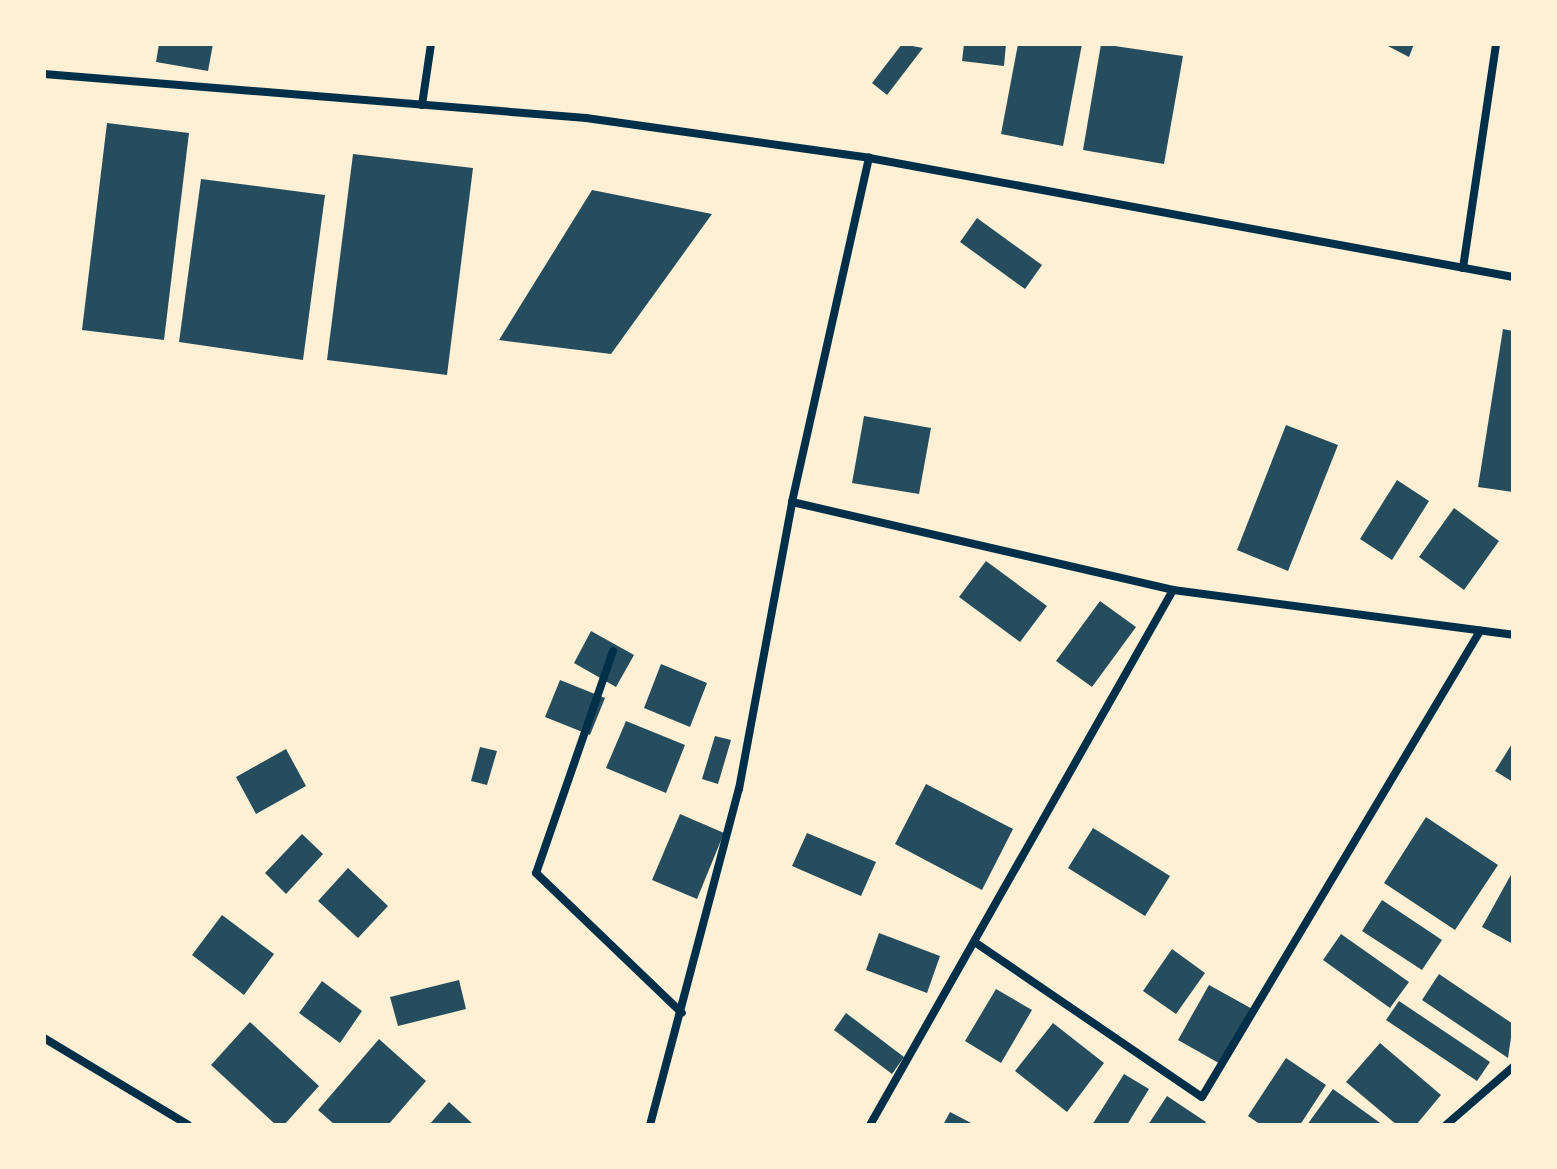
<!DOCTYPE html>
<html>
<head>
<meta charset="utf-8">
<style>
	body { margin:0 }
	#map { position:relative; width:1557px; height:1169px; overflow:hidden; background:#fdf0d5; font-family:"Fira Sans Condensed",sans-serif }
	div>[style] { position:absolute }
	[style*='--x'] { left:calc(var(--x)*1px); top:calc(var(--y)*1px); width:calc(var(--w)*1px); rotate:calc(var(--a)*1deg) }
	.building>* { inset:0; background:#264d5e }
	.minor>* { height:8px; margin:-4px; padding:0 4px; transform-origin:4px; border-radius:4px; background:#003049 }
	span { translate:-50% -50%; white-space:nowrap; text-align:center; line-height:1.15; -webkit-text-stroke:8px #fdf0d5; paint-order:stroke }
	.frame { position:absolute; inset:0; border:46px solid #fdf0d5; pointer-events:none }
</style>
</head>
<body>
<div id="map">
	<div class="building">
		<div style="clip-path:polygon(159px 44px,213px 44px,208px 71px,156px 62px)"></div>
		<div style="clip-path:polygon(902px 44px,923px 48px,887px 95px,872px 83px)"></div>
		<div style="clip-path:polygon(964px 44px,1006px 44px,1004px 66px,962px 61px)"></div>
		<div style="clip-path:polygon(1018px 44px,1082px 44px,1063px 146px,1001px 134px)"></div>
		<div style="clip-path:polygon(1101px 44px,1183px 56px,1164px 164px,1083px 150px)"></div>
		<div style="clip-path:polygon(1384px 44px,1414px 44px,1409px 57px)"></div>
		<div style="clip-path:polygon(107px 123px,189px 133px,164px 340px,82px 330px)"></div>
		<div style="clip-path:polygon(353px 154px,473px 168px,447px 375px,327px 360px)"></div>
		<div style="clip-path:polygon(201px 179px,325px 195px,303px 360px,179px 342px)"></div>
		<div style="clip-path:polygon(592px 190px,712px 214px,611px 354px,499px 340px)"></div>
		<div style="clip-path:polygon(977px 218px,1042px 265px,1025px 289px,960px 242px)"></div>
		<div style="clip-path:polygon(1503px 329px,1513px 331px,1513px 492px,1478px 487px)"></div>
		<div style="clip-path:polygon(864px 416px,931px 428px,919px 494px,852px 483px)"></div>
		<div style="clip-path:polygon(1286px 425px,1338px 445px,1288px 571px,1237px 550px)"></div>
		<div style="clip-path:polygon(1397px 480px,1429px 501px,1392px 560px,1360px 539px)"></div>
		<div style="clip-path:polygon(1454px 508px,1499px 541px,1464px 590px,1419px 557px)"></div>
		<div style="clip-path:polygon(986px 561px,1047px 606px,1020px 642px,959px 597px)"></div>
		<div style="clip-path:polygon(1100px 601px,1136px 627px,1092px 687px,1056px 661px)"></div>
		<div style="clip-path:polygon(591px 631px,634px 655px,616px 687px,574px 663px)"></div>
		<div style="clip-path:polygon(661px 664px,707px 683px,690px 727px,644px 708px)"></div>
		<div style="clip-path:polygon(560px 680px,605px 698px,590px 735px,545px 717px)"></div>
		<div style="clip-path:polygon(626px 721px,685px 745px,666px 793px,606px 768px)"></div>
		<div style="clip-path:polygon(715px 736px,731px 740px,718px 784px,702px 779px)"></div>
		<div style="clip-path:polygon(1513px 742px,1513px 782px,1495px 771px)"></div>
		<div style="clip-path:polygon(480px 747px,497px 751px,487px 785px,471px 781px)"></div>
		<div style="clip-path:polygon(286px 749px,306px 786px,256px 814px,236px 777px)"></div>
		<div style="clip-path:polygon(926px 784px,1013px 829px,982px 890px,895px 844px)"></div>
		<div style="clip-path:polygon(680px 814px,724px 833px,697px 899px,652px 880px)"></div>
		<div style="clip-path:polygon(1426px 817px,1498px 865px,1455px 930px,1384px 883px)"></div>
		<div style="clip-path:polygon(1093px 828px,1170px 876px,1145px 916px,1068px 868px)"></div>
		<div style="clip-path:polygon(807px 833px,876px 862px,861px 896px,792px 866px)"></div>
		<div style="clip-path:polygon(302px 834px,323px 854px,286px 894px,265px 873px)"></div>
		<div style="clip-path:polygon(348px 868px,388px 906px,358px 938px,318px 901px)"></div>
		<div style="clip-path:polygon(1513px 871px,1513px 944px,1482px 927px)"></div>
		<div style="clip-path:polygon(1382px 900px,1442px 940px,1422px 970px,1362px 931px)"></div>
		<div style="clip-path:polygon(222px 915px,274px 954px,244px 995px,192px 955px)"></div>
		<div style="clip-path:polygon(879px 933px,940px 956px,927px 993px,866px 970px)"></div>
		<div style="clip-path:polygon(1341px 934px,1409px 982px,1390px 1008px,1323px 960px)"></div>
		<div style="clip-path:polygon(1172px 949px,1205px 973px,1176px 1014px,1143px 991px)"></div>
		<div style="clip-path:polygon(1439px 974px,1513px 1024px,1508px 1058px,1422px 1000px)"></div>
		<div style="clip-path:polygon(459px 980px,466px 1009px,398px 1026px,390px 997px)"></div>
		<div style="clip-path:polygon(322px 981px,362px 1011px,340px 1043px,299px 1013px)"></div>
		<div style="clip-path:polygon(1209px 985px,1256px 1011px,1224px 1066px,1178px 1040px)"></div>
		<div style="clip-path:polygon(996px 989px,1032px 1010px,1001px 1063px,965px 1041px)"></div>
		<div style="clip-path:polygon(1399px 1001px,1490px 1062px,1477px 1081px,1386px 1020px)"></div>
		<div style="clip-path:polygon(846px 1013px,904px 1057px,892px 1074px,834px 1030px)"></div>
		<div style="clip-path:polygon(250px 1022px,319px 1086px,284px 1125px,276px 1125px,211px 1065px)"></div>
		<div style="clip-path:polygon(1053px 1023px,1104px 1063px,1067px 1112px,1015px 1071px)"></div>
		<div style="clip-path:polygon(379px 1039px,426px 1081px,388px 1125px,335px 1125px,318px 1110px)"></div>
		<div style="clip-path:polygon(1380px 1043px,1441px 1095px,1416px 1125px,1397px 1125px,1346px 1082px)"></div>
		<div style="clip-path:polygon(1286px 1058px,1326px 1085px,1300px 1125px,1261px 1125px,1248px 1116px)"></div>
		<div style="clip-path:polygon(1124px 1074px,1149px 1089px,1127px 1125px,1092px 1125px)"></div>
		<div style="clip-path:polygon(1333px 1089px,1383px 1125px,1307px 1125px)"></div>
		<div style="clip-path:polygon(1167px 1096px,1206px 1122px,1204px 1125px,1148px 1125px)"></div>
		<div style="clip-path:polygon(449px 1102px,474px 1125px,429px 1125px)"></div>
		<div style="clip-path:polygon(950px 1112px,975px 1125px,943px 1125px)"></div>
	</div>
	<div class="minor">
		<div style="--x:44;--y:74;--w:544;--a:4.64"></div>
		<div style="--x:586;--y:118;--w:286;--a:8"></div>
		<div style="--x:869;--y:158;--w:655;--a:10.47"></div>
		<div style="--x:422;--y:105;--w:62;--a:-81.6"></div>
		<div style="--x:1463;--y:268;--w:226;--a:-81.6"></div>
		<div style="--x:792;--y:502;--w:391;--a:13"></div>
		<div style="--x:1173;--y:590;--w:343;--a:7.5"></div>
		<div style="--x:613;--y:651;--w:235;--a:109.1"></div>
		<div style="--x:536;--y:873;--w:202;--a:43.8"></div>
		<div style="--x:976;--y:943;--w:273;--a:34.3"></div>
		<div style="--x:1202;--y:1097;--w:543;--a:-59.18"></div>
		<div style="--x:44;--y:1038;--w:168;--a:31.1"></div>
		<div style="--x:650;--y:1125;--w:348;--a:-75.2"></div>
		<div style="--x:739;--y:789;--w:292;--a:-79.5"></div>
		<div style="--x:792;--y:502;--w:353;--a:-77.4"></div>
		<div style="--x:870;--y:1125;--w:615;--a:-60.47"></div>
		<div style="--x:1446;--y:1125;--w:89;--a:-40.9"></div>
	</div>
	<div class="frame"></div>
</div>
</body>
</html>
